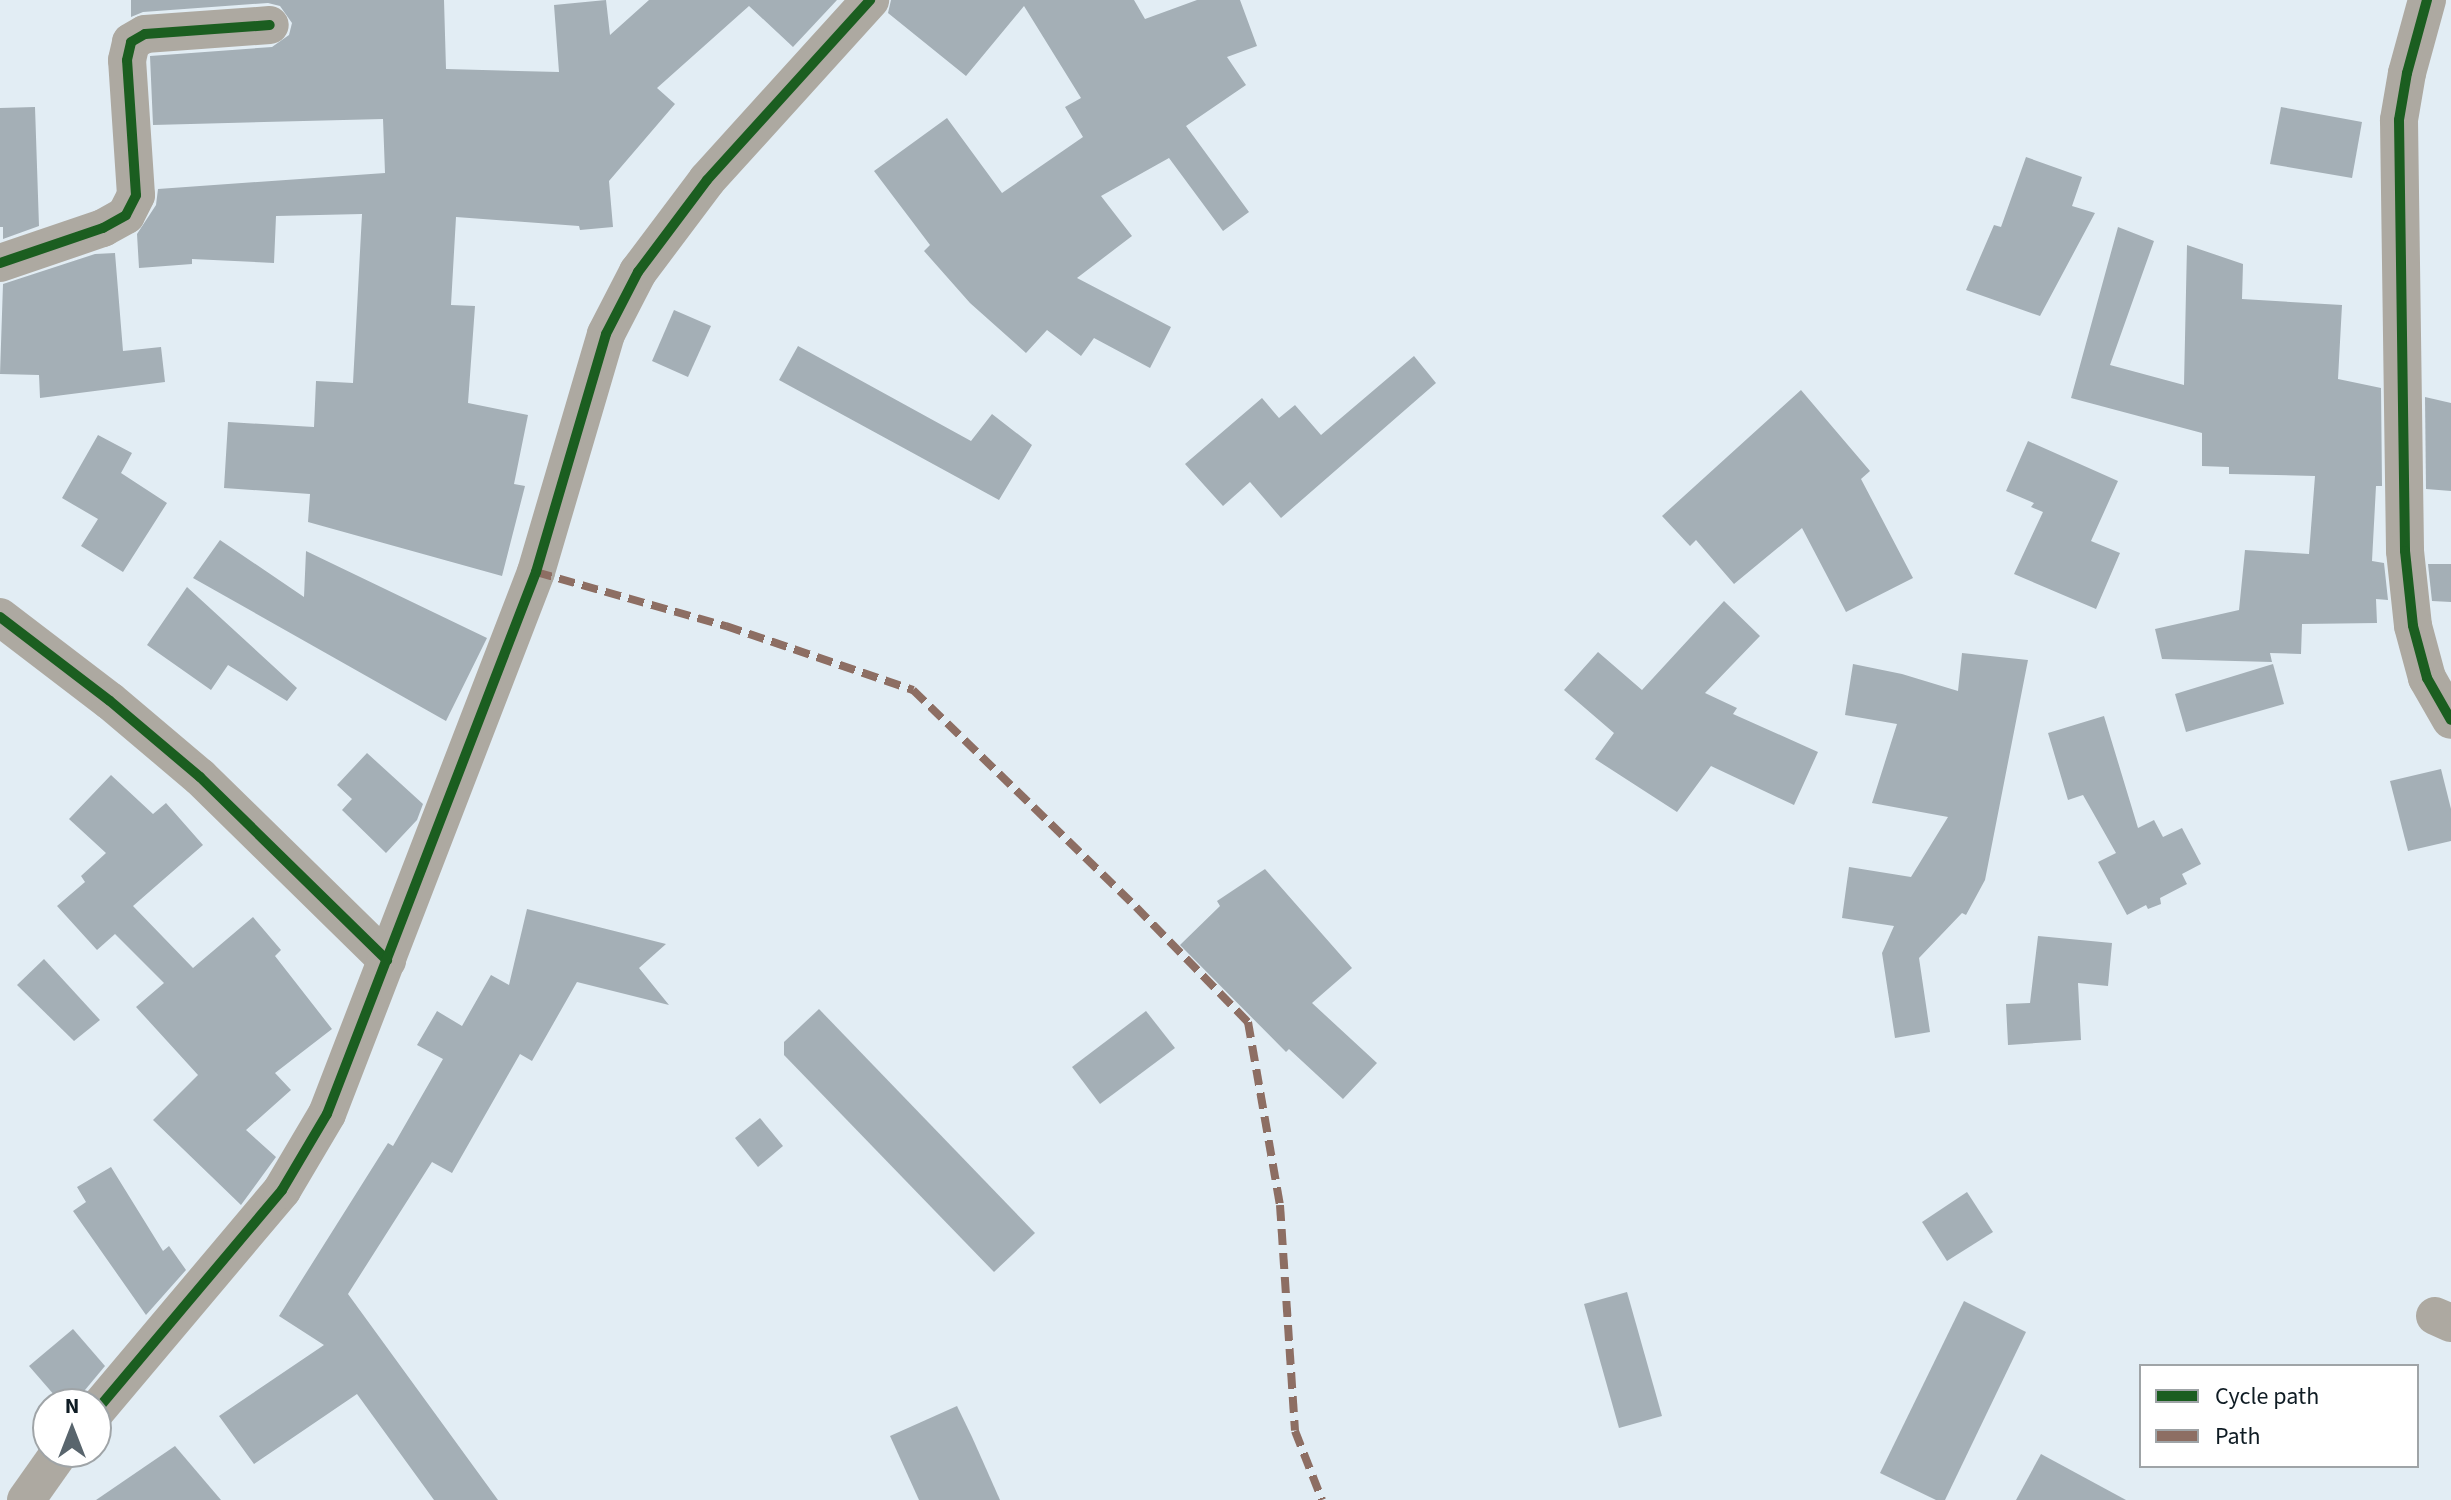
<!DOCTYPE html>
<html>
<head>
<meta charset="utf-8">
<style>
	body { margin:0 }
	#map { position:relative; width:2451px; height:1500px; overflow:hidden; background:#e2edf4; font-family:"Source Sans 3",sans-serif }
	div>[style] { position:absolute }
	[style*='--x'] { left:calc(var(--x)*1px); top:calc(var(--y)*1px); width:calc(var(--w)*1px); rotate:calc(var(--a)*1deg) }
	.building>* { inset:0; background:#a4afb6 }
	.minor>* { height:38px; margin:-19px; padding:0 19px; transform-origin:19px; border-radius:19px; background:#ada9a1 }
	.quiet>* { height:8px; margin-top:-4px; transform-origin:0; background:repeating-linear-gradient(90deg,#8d6e63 0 16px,transparent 0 24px) }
	.cycleway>* { height:10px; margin:-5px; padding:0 5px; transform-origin:5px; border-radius:5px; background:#1b5e20 }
	span { translate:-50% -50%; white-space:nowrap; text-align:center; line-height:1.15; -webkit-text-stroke:8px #fff; paint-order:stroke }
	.legend { position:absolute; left:2139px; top:1364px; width:280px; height:104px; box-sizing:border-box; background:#fff; border:2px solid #9fa4a7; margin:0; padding:10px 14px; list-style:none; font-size:24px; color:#0f1c24 }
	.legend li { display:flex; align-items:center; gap:16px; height:40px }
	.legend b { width:40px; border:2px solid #9fa4a7 }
	.north { position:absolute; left:32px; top:1388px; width:80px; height:80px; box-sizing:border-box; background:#fff; border:2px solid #9fa4a7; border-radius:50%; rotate:0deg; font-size:22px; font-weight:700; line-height:32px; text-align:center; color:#0f1c24 }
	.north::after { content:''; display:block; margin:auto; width:28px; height:36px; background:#59656d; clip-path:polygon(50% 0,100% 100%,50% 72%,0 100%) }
</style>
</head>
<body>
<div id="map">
	<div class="building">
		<div style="clip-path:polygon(131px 0,444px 0,446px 69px,559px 72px,554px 5px,606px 0,610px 35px,649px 0,837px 0,793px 47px,749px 6px,657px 88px,675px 104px,609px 181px,613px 227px,580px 230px,579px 226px,456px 217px,451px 305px,475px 306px,468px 403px,528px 415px,514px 484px,525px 486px,502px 576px,308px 522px,310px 494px,224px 488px,228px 422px,314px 427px,316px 381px,353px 383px,362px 214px,276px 216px,274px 263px,192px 259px,192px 264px,139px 268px,137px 234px,156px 205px,158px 189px,385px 173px,383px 119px,153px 125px,150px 56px,272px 47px,289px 35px,292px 23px,280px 6px,268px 3px,143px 12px,131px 17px)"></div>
		<div style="clip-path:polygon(891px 0,1134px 0,1145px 19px,1197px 0,1240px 0,1257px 46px,1227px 57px,1246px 85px,1186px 126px,1249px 212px,1223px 231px,1169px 158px,1101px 196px,1132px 236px,1077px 278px,1171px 327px,1150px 368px,1094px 338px,1081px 356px,1047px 330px,1026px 353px,970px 303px,924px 251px,930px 245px,874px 171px,947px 118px,1002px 193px,1083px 137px,1065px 107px,1081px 98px,1024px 6px,966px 76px,888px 13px)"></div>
		<div style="clip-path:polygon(35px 107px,39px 226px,3px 239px,3px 227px,0 227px,0 108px)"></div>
		<div style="clip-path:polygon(2281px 107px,2362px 122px,2352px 178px,2270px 164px)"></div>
		<div style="clip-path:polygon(2026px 157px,2082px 177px,2072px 206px,2095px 213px,2040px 316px,1966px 290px,1994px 225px,2001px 227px)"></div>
		<div style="clip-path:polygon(2118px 227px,2154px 241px,2110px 365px,2184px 385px,2187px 245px,2243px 264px,2242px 299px,2342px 305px,2338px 379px,2381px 388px,2382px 486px,2376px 486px,2372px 561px,2384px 563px,2388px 600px,2376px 599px,2377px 623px,2302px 624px,2301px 654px,2270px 653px,2272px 662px,2162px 659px,2155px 629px,2239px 610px,2245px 550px,2309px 554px,2315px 476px,2229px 474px,2229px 467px,2202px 466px,2202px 433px,2071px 398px)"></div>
		<div style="clip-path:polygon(115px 253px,123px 351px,161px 347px,165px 382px,40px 398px,39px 375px,0 374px,3px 284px,95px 254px)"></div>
		<div style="clip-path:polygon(674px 310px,711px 326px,688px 377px,652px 361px)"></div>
		<div style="clip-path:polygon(798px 346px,971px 441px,992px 414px,1032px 445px,999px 500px,779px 380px)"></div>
		<div style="clip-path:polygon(1414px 356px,1436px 383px,1281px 518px,1250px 482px,1223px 506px,1185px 464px,1262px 398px,1279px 418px,1295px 405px,1321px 435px)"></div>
		<div style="clip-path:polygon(1801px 390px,1870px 471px,1861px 479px,1913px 578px,1846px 612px,1802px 528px,1734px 584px,1696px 540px,1690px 546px,1662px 516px)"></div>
		<div style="clip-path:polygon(2425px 397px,2451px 403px,2451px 491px,2426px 489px)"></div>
		<div style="clip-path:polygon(98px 435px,132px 453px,121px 473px,167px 503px,123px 572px,81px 546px,98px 519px,62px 498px)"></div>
		<div style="clip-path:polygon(2028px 441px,2118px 481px,2091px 541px,2120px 553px,2096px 609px,2014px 574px,2043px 512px,2031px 507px,2034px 503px,2006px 491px)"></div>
		<div style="clip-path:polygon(220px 540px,304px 597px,306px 551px,487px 638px,446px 721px,193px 578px)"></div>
		<div style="clip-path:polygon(2428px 564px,2451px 564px,2451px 602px,2432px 601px)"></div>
		<div style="clip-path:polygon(187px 587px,297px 688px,287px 701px,228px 665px,211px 690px,147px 645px)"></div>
		<div style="clip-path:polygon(1724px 601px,1760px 636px,1705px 693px,1737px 708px,1733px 714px,1818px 752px,1794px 805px,1711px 766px,1677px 812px,1595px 759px,1614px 733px,1564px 690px,1598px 652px,1642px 690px)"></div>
		<div style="clip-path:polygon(1962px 653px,2028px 660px,1985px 880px,1966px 915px,1962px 913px,1919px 958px,1930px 1032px,1895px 1038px,1882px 953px,1894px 926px,1842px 918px,1849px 867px,1911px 877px,1948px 817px,1872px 803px,1897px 724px,1845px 715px,1853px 664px,1902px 674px,1958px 691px)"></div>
		<div style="clip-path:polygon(2273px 664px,2284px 704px,2186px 732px,2175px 694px)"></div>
		<div style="clip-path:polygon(2104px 716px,2138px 828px,2154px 820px,2163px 837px,2182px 828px,2201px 864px,2182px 874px,2187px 884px,2160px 898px,2161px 904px,2148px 909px,2146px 905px,2127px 915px,2098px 862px,2116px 853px,2083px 795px,2068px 800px,2048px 733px)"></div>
		<div style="clip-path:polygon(367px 753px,423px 804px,417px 820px,386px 853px,342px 810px,352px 799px,337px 785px)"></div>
		<div style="clip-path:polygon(2441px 769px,2451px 809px,2451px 841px,2408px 851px,2390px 781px)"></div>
		<div style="clip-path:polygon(111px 775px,153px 814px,166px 803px,203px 845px,133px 906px,193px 968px,253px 917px,281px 950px,275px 956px,332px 1029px,275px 1073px,291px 1090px,246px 1130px,276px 1157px,241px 1205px,153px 1120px,198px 1075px,136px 1007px,164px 983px,115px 934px,97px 950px,57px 906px,85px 882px,81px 876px,106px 853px,69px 819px)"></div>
		<div style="clip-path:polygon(1265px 869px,1352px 968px,1312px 1003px,1377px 1063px,1343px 1099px,1289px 1049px,1286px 1052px,1180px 945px,1220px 906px,1217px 901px)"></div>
		<div style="clip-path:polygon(527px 909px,666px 944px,639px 968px,669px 1005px,577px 982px,532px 1061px,520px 1054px,452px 1173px,432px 1162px,348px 1294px,498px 1500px,434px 1500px,357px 1394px,254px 1464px,219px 1416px,324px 1345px,279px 1316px,388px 1143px,393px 1146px,443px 1059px,417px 1045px,437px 1011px,462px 1026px,491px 975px,509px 985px)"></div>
		<div style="clip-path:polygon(2038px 936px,2112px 943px,2108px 986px,2078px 983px,2081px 1040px,2008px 1045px,2006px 1004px,2030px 1003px)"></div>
		<div style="clip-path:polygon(44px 959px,100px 1020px,74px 1041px,17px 985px)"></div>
		<div style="clip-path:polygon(819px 1009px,1035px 1233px,994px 1272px,784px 1055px,784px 1042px)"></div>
		<div style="clip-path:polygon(1146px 1011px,1175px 1048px,1100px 1104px,1072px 1067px)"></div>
		<div style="clip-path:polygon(760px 1118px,783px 1146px,758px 1167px,735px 1138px)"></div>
		<div style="clip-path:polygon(111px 1167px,163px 1251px,169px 1246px,186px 1270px,146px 1315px,73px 1211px,86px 1202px,77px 1187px)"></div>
		<div style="clip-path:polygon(1967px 1192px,1993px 1232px,1947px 1261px,1922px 1222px)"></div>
		<div style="clip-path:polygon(1627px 1292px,1662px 1416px,1619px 1428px,1584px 1304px)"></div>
		<div style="clip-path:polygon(1964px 1301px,2026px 1332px,1945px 1500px,1936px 1500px,1880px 1473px)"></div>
		<div style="clip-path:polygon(73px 1329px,105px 1366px,85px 1390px,68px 1404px,62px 1404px,29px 1366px)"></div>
		<div style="clip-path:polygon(957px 1406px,972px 1437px,1000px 1500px,919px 1500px,890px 1436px)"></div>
		<div style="clip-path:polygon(175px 1446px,221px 1500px,96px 1500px)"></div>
		<div style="clip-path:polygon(2041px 1454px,2126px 1500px,2016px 1500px)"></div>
	</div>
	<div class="minor">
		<div style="--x:2427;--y:0;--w:76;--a:105.3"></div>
		<div style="--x:2407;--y:73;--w:48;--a:99.7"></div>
		<div style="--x:2399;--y:120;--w:431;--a:89.2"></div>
		<div style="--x:2405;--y:551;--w:75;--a:83.9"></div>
		<div style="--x:2413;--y:626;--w:54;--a:74.9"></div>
		<div style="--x:2427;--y:678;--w:48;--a:60.3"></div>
		<div style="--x:0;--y:263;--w:109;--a:-18.8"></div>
		<div style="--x:103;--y:228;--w:26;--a:-29"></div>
		<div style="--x:126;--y:215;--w:22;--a:-63"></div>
		<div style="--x:136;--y:195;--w:135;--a:-93.8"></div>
		<div style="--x:127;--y:60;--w:18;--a:-77"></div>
		<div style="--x:131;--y:42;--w:16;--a:-30"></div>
		<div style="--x:145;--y:34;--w:125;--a:-4.1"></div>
		<div style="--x:0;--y:617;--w:138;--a:37.4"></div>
		<div style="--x:110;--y:701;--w:118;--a:40.2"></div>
		<div style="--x:200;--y:777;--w:262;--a:44.4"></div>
		<div style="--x:2435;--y:1316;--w:17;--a:24"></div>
		<div style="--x:96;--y:1411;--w:289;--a:-49.9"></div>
		<div style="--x:282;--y:1190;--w:88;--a:-59.4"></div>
		<div style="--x:327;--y:1114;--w:581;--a:-68.91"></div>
		<div style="--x:536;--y:572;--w:248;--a:-73.6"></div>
		<div style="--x:606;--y:334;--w:70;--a:-62.7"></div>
		<div style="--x:638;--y:272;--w:115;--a:-53.1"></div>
		<div style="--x:707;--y:180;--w:243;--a:-47.8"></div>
		<div style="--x:26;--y:1500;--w:59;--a:-54.7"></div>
	</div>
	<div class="quiet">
		<div style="--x:536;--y:572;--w:198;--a:15.9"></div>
		<div style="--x:726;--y:626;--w:198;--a:18.9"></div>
		<div style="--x:913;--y:690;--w:311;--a:44.2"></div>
		<div style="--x:1136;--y:907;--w:161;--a:45.8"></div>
		<div style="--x:1248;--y:1022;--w:186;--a:80.1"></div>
		<div style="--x:1280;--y:1205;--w:226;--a:86.2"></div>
		<div style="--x:1295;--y:1431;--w:74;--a:68.6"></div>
	</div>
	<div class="cycleway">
		<div style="--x:2427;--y:0;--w:76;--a:105.3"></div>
		<div style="--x:2407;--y:73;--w:48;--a:99.7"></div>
		<div style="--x:2399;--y:120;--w:431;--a:89.2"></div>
		<div style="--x:2405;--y:551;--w:75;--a:83.9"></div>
		<div style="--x:2413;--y:626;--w:54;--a:74.9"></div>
		<div style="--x:2427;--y:678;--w:48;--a:60.3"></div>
		<div style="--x:0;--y:263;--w:109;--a:-18.8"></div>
		<div style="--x:103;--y:228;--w:26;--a:-29"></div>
		<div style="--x:126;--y:215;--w:22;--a:-63"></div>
		<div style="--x:136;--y:195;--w:135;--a:-93.8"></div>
		<div style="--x:127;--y:60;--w:18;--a:-77"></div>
		<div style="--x:131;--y:42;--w:16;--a:-30"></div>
		<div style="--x:145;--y:34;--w:125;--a:-4.1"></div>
		<div style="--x:0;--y:617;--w:138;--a:37.4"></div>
		<div style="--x:110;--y:701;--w:118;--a:40.2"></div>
		<div style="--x:200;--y:777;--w:262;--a:44.4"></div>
		<div style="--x:96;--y:1411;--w:289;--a:-49.9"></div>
		<div style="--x:282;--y:1190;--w:88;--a:-59.4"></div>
		<div style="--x:327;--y:1114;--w:581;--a:-68.91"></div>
		<div style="--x:536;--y:572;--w:248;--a:-73.6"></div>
		<div style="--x:606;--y:334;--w:70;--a:-62.7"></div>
		<div style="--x:638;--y:272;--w:115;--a:-53.1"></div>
		<div style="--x:707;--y:180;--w:243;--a:-47.8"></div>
	</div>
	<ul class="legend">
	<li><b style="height:10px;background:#1b5e20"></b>Cycle path</li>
	<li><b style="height:10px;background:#8d6e63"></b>Path</li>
	</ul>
	<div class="north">N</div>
</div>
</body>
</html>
